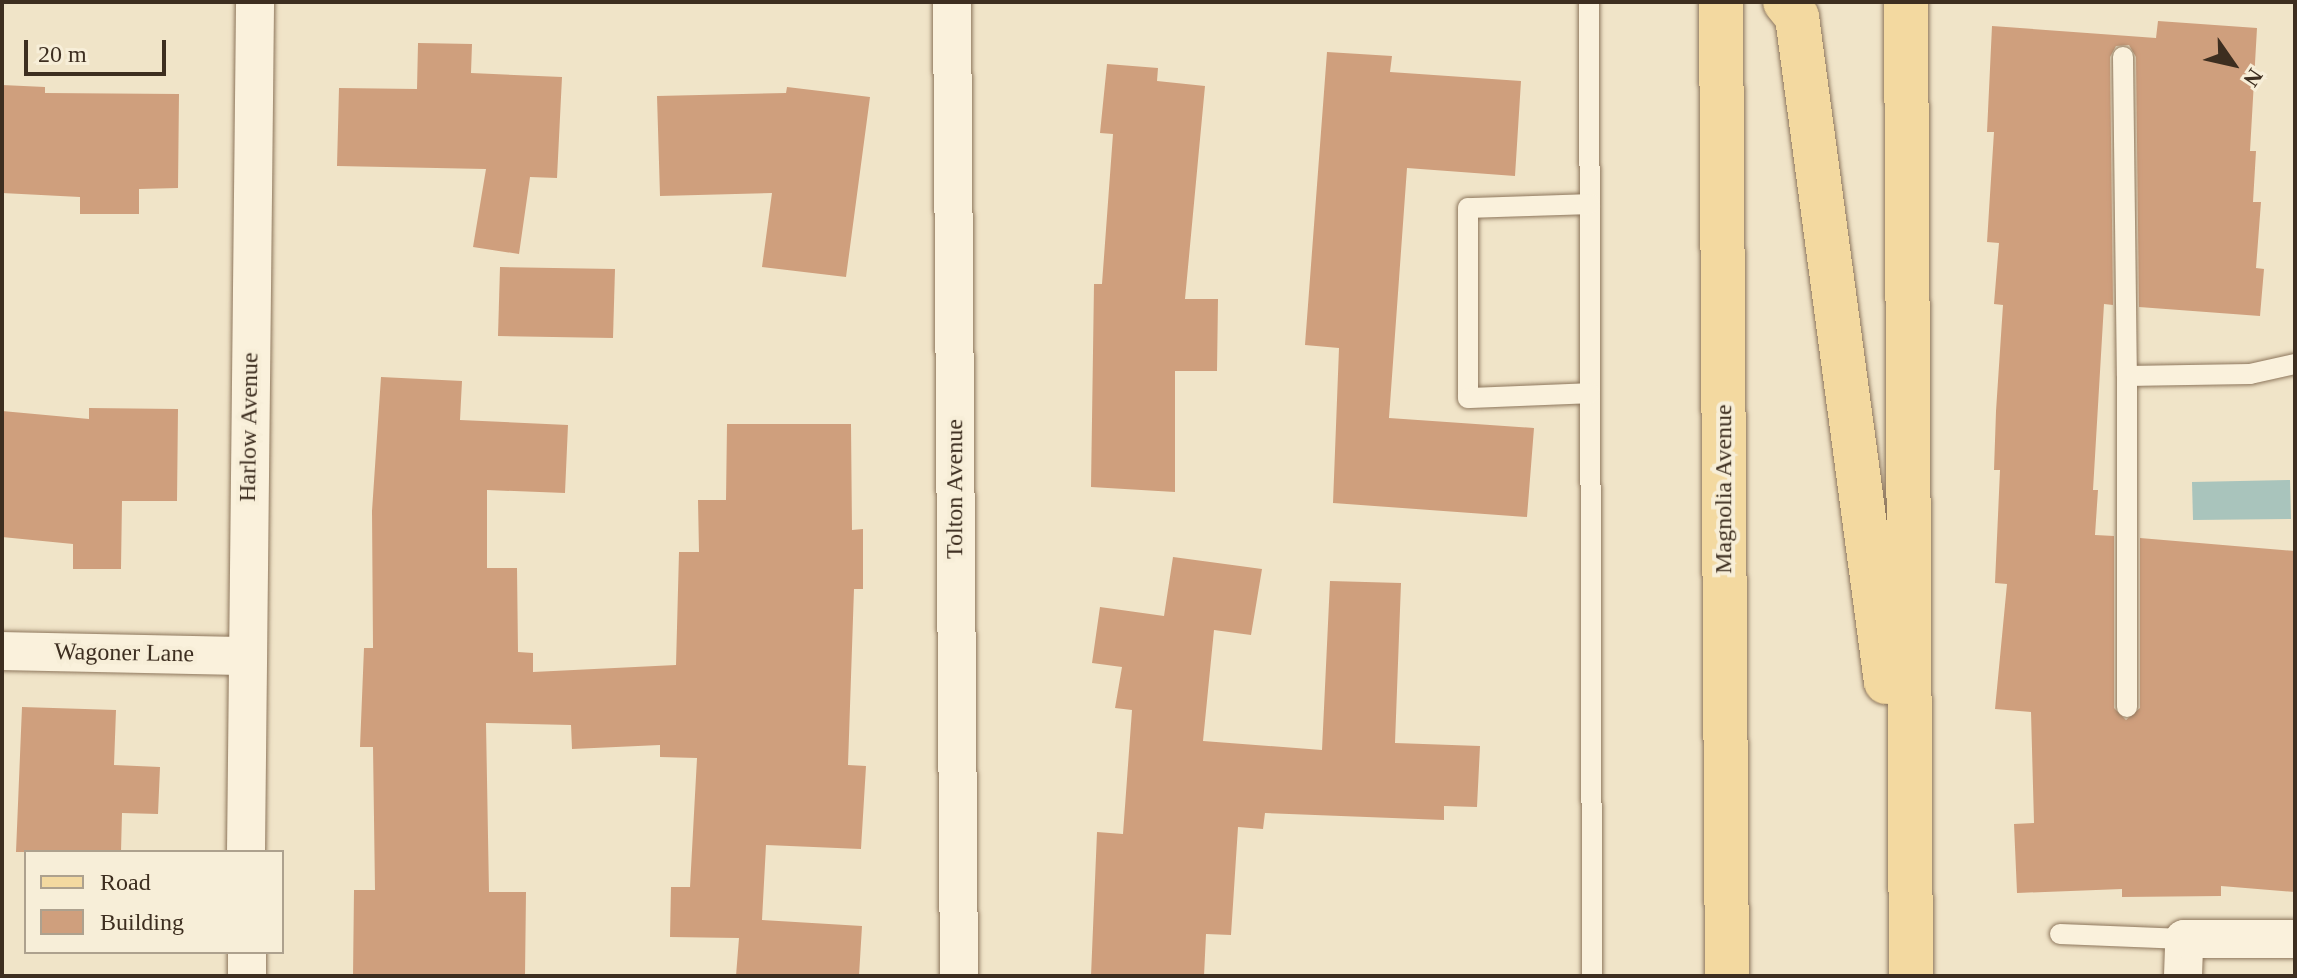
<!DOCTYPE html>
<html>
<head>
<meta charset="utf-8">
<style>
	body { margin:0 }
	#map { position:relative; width:2297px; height:978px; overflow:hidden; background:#f0e4c8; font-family:Georgia,serif }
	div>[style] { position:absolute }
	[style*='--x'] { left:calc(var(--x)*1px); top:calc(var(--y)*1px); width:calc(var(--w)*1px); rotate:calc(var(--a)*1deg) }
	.water>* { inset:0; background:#a9c4bc }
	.building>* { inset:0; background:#cf9f7d }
	.roads { filter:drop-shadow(0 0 2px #8d765c) drop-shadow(0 0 2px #8d765c) }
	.lane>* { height:20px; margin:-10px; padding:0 10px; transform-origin:10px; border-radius:10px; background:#faf1dc }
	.street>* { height:38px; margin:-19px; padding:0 19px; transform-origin:19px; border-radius:19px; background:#faf1dc }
	.primary>* { height:44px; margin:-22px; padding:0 22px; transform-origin:22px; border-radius:22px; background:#f3d9a0 }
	span { translate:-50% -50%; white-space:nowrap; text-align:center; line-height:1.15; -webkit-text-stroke:8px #f7eed8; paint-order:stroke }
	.street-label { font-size:24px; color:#3d2e20 }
	.frame { position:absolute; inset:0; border:4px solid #3d2e20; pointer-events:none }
	.legend { position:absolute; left:24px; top:850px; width:260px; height:104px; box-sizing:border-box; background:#f7eed8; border:2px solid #ada18e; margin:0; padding:10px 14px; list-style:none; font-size:24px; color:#3d2e20 }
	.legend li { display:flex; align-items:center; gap:16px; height:40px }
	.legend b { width:40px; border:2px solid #ada18e }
	.north { position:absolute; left:2193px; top:24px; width:80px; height:80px; -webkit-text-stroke:6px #f7eed8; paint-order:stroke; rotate:124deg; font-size:22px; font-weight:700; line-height:32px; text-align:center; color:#3d2e20 }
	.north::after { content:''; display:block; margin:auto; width:28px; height:36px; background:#3d2e20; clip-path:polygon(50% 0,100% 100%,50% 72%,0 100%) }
	.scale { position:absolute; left:24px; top:40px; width:142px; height:36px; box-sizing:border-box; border:4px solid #3d2e20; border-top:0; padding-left:10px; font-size:24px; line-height:28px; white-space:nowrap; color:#3d2e20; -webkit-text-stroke:6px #f7eed8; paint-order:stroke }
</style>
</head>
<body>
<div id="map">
	<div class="water">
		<div style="clip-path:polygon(2290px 480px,2291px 519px,2193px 520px,2192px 482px)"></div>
	</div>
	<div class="building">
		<div style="clip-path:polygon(2158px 21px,2257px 28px,2250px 151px,2256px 151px,2253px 202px,2261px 202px,2256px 268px,2264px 269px,2260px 316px,2139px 307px,2136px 57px,2129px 45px,2116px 46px,2110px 57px,2113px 305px,2104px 304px,2093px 490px,2098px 490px,2095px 535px,2114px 536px,2114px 708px,2126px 720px,2140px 708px,2140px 538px,2295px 551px,2295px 892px,2221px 886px,2221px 896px,2122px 897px,2122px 889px,2017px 893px,2014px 824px,2034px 823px,2031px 712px,1995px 709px,2007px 584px,1995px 583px,2000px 470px,1994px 470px,1996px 411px,2003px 305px,1994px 304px,1999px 243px,1987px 242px,1994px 132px,1987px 132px,1992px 26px,2156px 38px)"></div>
		<div style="clip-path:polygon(418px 43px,472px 44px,471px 73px,562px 77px,557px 178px,530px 177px,519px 254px,473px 247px,486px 169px,337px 166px,339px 88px,417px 89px)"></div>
		<div style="clip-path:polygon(1327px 52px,1392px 56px,1390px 72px,1521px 81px,1515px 176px,1407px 168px,1389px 418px,1534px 428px,1527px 517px,1333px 503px,1339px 348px,1305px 345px)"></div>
		<div style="clip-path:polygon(1107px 64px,1158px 68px,1157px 81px,1205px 86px,1185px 299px,1218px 299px,1217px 371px,1175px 371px,1175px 492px,1091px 487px,1094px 284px,1102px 284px,1113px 134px,1100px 133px)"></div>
		<div style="clip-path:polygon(2px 85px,45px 87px,45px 93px,179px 94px,178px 188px,139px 189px,139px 214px,80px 214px,80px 197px,2px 193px)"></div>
		<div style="clip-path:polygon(787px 87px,870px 97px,846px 277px,762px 267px,772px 193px,660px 196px,657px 96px,786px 93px)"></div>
		<div style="clip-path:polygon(500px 267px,615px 269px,613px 338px,498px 336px)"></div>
		<div style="clip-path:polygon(381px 377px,462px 381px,460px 420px,568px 425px,565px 493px,487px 490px,487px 568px,517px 568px,518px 652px,533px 653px,533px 672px,676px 665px,679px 552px,699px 552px,698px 500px,726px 500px,727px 424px,851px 424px,852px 530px,863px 529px,863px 589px,854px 589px,848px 765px,866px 766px,861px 849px,766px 845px,762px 920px,862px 926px,859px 976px,736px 976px,739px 938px,670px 937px,671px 887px,690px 887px,697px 758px,660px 757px,660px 745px,572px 749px,571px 725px,486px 723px,489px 892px,526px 892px,525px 976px,353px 976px,354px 890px,375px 890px,373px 747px,360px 747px,364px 648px,373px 648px,372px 511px)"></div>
		<div style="clip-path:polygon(89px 408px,178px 409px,177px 501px,122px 501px,121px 569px,73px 569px,73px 544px,2px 537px,2px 411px,89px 419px)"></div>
		<div style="clip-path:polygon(1173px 557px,1262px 569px,1251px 635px,1214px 630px,1203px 741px,1322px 750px,1330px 581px,1401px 583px,1395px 743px,1480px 746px,1477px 807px,1444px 806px,1444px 820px,1265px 813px,1263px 829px,1238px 827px,1231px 935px,1206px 934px,1204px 976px,1091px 976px,1097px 832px,1123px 834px,1132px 710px,1115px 708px,1122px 667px,1092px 663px,1100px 607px,1164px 616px)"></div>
		<div style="clip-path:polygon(22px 707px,116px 710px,114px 765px,160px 767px,158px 814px,122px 813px,121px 852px,16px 852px)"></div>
	</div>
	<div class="roads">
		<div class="lane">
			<div style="--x:1589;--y:2;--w:974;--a:89.82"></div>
			<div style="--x:2123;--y:57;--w:319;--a:89.3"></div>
			<div style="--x:1590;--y:204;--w:122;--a:178.1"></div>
			<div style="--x:1468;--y:208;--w:190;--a:90"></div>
			<div style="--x:1468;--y:398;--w:122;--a:-2.3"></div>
			<div style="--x:2127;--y:707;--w:331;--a:-90"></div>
			<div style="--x:2127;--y:376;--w:123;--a:-0.9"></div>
			<div style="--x:2250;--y:374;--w:46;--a:-12.5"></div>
			<div style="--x:2060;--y:934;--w:124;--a:2.3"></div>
		</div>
		<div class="street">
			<div style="--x:952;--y:2;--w:974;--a:89.59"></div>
			<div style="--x:2;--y:651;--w:244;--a:1.2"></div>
			<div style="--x:246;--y:852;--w:850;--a:-89.39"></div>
			<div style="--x:247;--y:952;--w:24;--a:90"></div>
			<div style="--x:2183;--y:976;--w:37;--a:-88"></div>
			<div style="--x:2184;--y:939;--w:111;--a:0"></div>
		</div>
		<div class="primary">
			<div style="--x:1721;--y:2;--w:974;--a:89.65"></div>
			<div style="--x:1785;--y:2;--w:19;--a:51"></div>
			<div style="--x:1797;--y:17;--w:671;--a:82.38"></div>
			<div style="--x:1906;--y:2;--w:974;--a:89.71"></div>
		</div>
	</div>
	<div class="street-label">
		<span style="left:249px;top:427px;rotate:-89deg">Harlow Avenue</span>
		<span style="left:955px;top:489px;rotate:-90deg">Tolton Avenue</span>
		<span style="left:1724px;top:489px;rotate:-90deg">Magnolia Avenue</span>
		<span style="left:124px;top:653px;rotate:1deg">Wagoner Lane</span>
	</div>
	<div class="frame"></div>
	<ul class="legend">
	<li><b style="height:10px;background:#f3d9a0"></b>Road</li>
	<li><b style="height:22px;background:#cf9f7d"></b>Building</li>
	</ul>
	<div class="north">N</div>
	<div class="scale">20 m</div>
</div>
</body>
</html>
